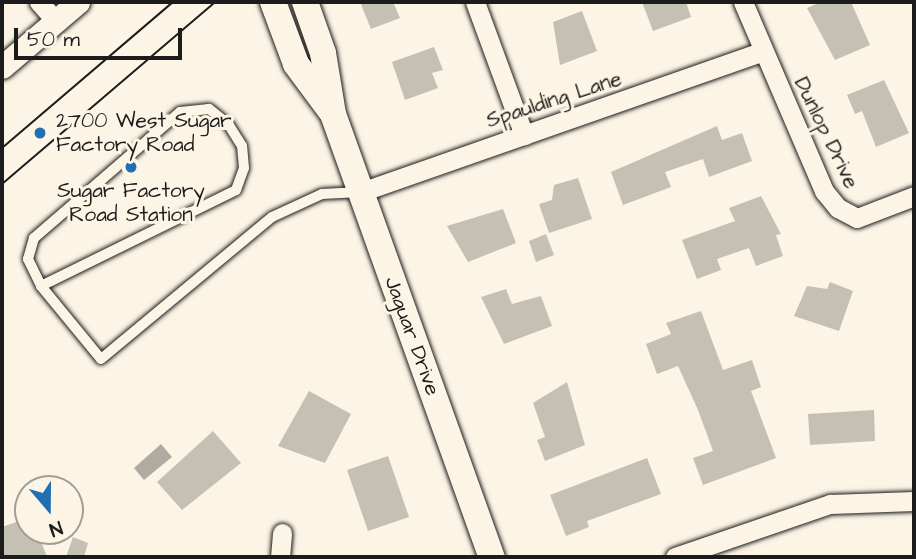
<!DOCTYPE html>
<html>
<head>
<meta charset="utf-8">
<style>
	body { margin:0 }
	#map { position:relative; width:916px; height:559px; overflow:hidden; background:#fcf5e5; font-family:"Architects Daughter",sans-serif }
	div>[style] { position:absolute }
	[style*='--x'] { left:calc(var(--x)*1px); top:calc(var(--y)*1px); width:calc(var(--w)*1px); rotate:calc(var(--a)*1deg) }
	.water>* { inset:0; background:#b0aba1 }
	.building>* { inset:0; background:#c4c0b3 }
	.roads { filter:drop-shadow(0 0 2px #1c1c1c) drop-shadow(0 0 2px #1c1c1c) }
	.service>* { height:10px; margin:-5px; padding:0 5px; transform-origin:5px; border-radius:5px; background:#fcf5e5 }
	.minor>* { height:19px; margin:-9.5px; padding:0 9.5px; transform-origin:9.5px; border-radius:9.5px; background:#fcf5e5 }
	.tertiary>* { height:23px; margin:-11.5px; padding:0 11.5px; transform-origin:11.5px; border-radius:11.5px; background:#fcf5e5 }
	.secondary>* { height:26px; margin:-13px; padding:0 13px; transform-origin:13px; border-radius:13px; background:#fcf5e5 }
	.tram>* { height:2px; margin:-1px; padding:0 1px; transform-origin:1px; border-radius:1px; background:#1c1c1c }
	.dots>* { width:19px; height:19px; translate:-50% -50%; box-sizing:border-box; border:4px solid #fcf5e5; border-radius:50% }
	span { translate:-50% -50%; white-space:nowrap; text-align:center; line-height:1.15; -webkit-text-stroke:6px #fcf5e5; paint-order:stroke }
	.street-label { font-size:21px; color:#1c1c1c }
	.poi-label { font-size:21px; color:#1c1c1c }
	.left { translate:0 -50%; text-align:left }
	.frame { position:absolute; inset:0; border:4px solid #1c1c1c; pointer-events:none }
	.north { position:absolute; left:14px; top:475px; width:70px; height:70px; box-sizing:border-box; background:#fcf5e5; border:2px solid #a29e95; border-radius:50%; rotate:160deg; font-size:19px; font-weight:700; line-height:28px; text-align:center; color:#1c1c1c }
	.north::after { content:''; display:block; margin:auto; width:24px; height:32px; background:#1f6fb2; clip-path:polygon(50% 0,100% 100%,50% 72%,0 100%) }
	.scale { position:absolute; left:14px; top:28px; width:168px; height:32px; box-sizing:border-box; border:4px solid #1c1c1c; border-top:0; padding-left:9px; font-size:21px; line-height:24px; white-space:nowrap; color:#1c1c1c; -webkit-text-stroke:5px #fcf5e5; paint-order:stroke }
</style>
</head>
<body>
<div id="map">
	<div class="water">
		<div style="clip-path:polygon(161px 444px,172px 457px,144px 480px,134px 468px)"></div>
	</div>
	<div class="building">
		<div style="clip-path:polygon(360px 2px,393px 2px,400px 18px,371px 29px)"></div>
		<div style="clip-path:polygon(642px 2px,686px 2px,691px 17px,653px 31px)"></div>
		<div style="clip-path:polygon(821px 2px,851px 2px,870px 45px,835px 60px,807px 8px)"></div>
		<div style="clip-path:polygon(582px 11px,597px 51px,560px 65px,553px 22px)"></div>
		<div style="clip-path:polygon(434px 47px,443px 70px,432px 73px,438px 88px,405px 100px,392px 62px)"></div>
		<div style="clip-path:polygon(884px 80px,909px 133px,876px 147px,862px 111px,855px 114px,847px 95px)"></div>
		<div style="clip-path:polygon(717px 126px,722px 140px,742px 133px,752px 161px,709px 177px,703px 159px,665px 172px,671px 187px,623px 205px,611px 172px)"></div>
		<div style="clip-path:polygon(578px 178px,592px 219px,549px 233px,539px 204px,552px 200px,554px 185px)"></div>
		<div style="clip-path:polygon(761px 196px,781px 234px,776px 235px,783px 256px,756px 266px,749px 248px,717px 259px,721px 270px,697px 279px,682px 240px,735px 221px,729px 208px)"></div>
		<div style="clip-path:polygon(503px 209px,516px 243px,468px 262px,447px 226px)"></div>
		<div style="clip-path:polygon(546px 234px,554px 255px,536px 262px,529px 241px)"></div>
		<div style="clip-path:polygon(830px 282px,853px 291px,839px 331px,794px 316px,807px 286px,827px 289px)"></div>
		<div style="clip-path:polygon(506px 289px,512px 304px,541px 296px,552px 326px,504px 344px,481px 297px)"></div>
		<div style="clip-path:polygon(701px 311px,723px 370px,752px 360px,761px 387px,751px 391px,776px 458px,703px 485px,693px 458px,713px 451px,698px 410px,678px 366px,657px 374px,646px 344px,671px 334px,666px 323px)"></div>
		<div style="clip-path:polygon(567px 382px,585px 445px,545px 461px,537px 440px,545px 437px,533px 403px)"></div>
		<div style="clip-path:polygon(309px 391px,351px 414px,325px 463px,278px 446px)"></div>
		<div style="clip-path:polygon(874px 410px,875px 441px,810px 445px,808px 414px)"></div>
		<div style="clip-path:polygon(213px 431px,241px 463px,182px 510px,157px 482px)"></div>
		<div style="clip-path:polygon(388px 456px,409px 517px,368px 531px,347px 470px)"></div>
		<div style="clip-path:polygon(647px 458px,661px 494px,587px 521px,589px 527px,566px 536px,550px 495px)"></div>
		<div style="clip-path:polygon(28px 518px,28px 531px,37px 531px,47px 557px,2px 557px,2px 527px)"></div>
		<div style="clip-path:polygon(73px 537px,88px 543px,84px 557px,66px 557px)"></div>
	</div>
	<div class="roads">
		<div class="service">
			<div style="--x:41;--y:286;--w:217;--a:-26.2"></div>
			<div style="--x:236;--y:190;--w:23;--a:-70"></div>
			<div style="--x:244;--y:168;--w:22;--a:-95"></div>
			<div style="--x:242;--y:146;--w:25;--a:-122"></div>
			<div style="--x:229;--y:125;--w:26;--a:-141"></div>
			<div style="--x:209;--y:109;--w:29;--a:174"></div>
			<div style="--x:180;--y:112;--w:193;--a:139.2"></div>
			<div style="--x:34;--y:238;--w:22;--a:106"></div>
			<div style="--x:28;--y:259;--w:30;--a:64"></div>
			<div style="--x:41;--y:286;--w:94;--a:50.6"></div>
			<div style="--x:101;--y:359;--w:222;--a:-39.7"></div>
			<div style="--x:272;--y:217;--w:55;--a:-24.7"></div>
			<div style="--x:322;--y:194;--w:38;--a:-3"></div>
		</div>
		<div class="minor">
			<div style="--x:39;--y:2;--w:25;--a:48"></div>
			<div style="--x:475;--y:2;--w:142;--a:69.8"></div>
			<div style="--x:743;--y:2;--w:206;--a:66.8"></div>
			<div style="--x:824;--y:191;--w:22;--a:51"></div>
			<div style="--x:838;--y:208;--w:21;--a:28"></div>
			<div style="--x:857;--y:218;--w:61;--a:-21.1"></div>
			<div style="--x:361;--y:192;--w:424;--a:-19.3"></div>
			<div style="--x:280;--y:557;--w:24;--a:-85"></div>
			<div style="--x:675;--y:557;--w:164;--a:-18.9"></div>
			<div style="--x:830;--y:504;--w:84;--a:-2"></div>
		</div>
		<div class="tertiary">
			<div style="--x:2;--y:67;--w:100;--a:-40.5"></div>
		</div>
		<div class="secondary">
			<div style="--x:273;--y:2;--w:66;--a:69.6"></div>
			<div style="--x:296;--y:64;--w:57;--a:53.5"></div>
			<div style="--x:305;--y:2;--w:54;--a:70.6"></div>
			<div style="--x:323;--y:53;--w:62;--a:80.7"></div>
			<div style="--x:333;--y:114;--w:471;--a:70.3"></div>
		</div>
	</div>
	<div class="tram">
		<div style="--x:2;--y:148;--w:225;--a:-40.5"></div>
		<div style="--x:2;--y:184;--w:280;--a:-40.5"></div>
	</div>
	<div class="dots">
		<div style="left:40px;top:133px;background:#1f6fb2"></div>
		<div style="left:131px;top:167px;background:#1f6fb2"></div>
	</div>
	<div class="street-label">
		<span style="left:554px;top:100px;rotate:-18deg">Spaulding Lane</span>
		<span style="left:826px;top:133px;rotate:64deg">Dunlop Drive</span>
		<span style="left:412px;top:336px;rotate:70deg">Jaguar Drive</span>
	</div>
	<div class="poi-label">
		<span class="left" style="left:56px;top:133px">2700 West Sugar<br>Factory Road</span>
		<span style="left:131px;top:203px">Sugar Factory<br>Road Station</span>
	</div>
	<div class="frame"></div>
	<div class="north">N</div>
	<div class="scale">50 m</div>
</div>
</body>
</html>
